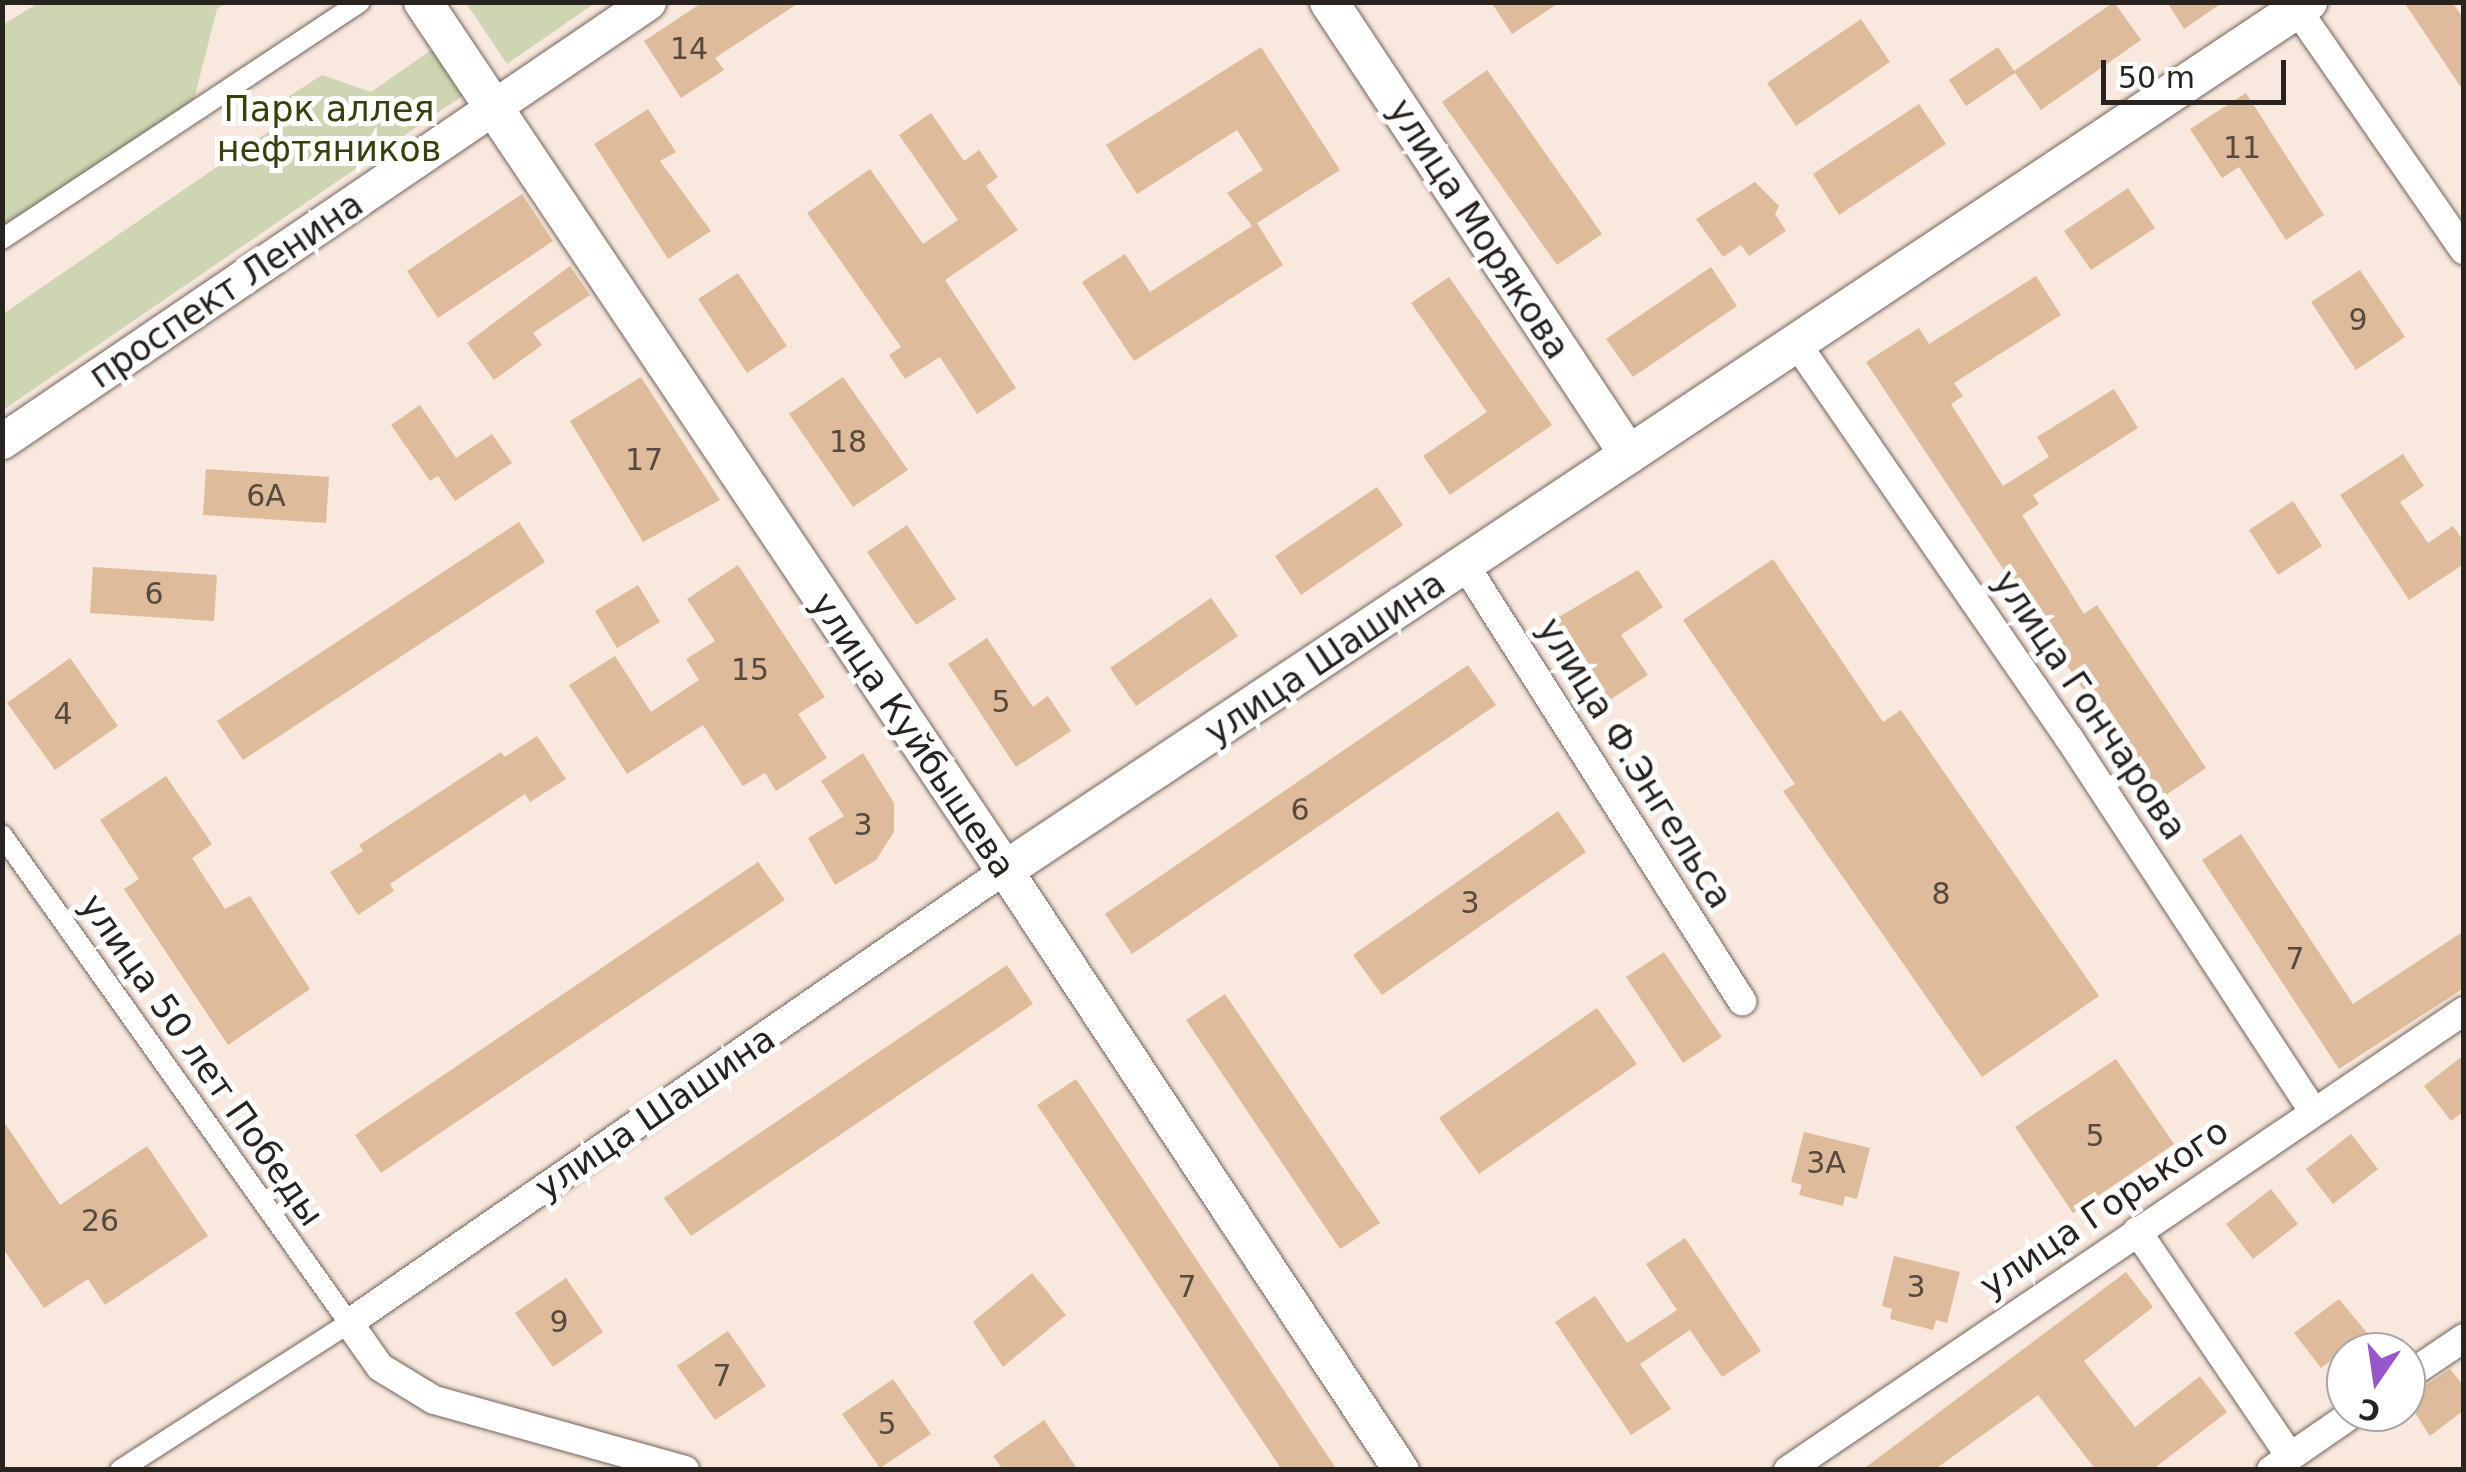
<!DOCTYPE html>
<html>
<head>
<meta charset="utf-8">
<style>
	body { margin:0 }
	#map { position:relative; width:2466px; height:1472px; overflow:hidden; background:#f9e8dd; font-family:"DejaVu Sans",sans-serif }
	div>[style] { position:absolute }
	[style*='--x'] { left:calc(var(--x)*1px); top:calc(var(--y)*1px); width:calc(var(--w)*1px); rotate:calc(var(--a)*1deg) }
	.green>* { inset:0; background:#ced5b2 }
	.building>* { inset:0; background:#debb9a }
	.roads { filter:drop-shadow(0 0 2px #72645b) drop-shadow(0 0 2px #72645b) }
	.pedestrian>* { height:20px; margin:-10px; padding:0 10px; transform-origin:10px; border-radius:10px; background:#fff }
	.minor>* { height:28px; margin:-14px; padding:0 14px; transform-origin:14px; border-radius:14px; background:#fff }
	.tertiary>* { height:35px; margin:-17.5px; padding:0 17.5px; transform-origin:17.5px; border-radius:17.5px; background:#fff }
	.secondary>* { height:38px; margin:-19px; padding:0 19px; transform-origin:19px; border-radius:19px; background:#fff }
	span { translate:-50% -50%; white-space:nowrap; text-align:center; line-height:1.15; -webkit-text-stroke:10px #fff; paint-order:stroke }
	.number-label { font-size:30px; color:#56493e }
	.number-label span { -webkit-text-stroke-width:0 }
	.park-label { font-size:35px; color:#3a400c }
	.street-label { font-size:35px; color:#29231f }
	.frame { position:absolute; inset:0; border:5px solid #29231f; pointer-events:none }
	.north { position:absolute; left:2326px; top:1332px; width:100px; height:100px; box-sizing:border-box; background:#fff; border:2px solid #a9a7a5; border-radius:50%; rotate:193deg; font-size:28px; font-weight:700; line-height:40px; text-align:center; color:#29231f }
	.north::after { content:''; display:block; margin:auto; width:35px; height:45px; background:#9756cc; clip-path:polygon(50% 0,100% 100%,50% 72%,0 100%) }
	.scale { position:absolute; left:2101px; top:60px; width:185px; height:45px; box-sizing:border-box; border:5px solid #29231f; border-top:0; padding-left:12px; font-size:30px; line-height:35px; white-space:nowrap; color:#29231f; -webkit-text-stroke:8px #fff; paint-order:stroke }
</style>
</head>
<body>
<div id="map">
	<div class="green">
		<div style="clip-path:polygon(38px 3px,226px 3px,217px 9px,190px 115px,3px 230px,3px 25px)"></div>
		<div style="clip-path:polygon(466px 3px,595px 3px,507px 64px)"></div>
		<div style="clip-path:polygon(437px 46px,468px 92px,3px 410px,3px 314px,278px 125px,285px 99px,322px 75px,371px 92px)"></div>
	</div>
	<div class="building">
		<div style="clip-path:polygon(703px 2px,800px 2px,715px 58px,724px 70px,681px 98px,644px 41px)"></div>
		<div style="clip-path:polygon(1491px 2px,1560px 2px,1512px 34px)"></div>
		<div style="clip-path:polygon(2114px 2px,2141px 40px,2041px 110px,2015px 73px,1966px 106px,1949px 80px,1998px 47px,2014px 71px)"></div>
		<div style="clip-path:polygon(2167px 2px,2223px 2px,2184px 29px)"></div>
		<div style="clip-path:polygon(2404px 2px,2452px 2px,2464px 19px,2464px 92px)"></div>
		<div style="clip-path:polygon(1861px 19px,1890px 62px,1796px 126px,1767px 83px)"></div>
		<div style="clip-path:polygon(1261px 47px,1340px 170px,1257px 223px,1283px 265px,1134px 361px,1082px 282px,1125px 254px,1150px 292px,1252px 226px,1227px 193px,1263px 170px,1237px 130px,1137px 194px,1106px 145px)"></div>
		<div style="clip-path:polygon(1487px 70px,1602px 234px,1557px 265px,1442px 102px)"></div>
		<div style="clip-path:polygon(2246px 93px,2324px 215px,2286px 240px,2239px 167px,2222px 178px,2190px 129px)"></div>
		<div style="clip-path:polygon(1919px 104px,1946px 144px,1839px 215px,1813px 174px)"></div>
		<div style="clip-path:polygon(648px 109px,676px 152px,660px 161px,711px 231px,668px 259px,594px 144px)"></div>
		<div style="clip-path:polygon(931px 113px,964px 161px,979px 150px,998px 177px,986px 186px,1018px 230px,945px 280px,1016px 388px,977px 414px,940px 357px,905px 379px,889px 355px,901px 347px,807px 213px,870px 169px,923px 244px,958px 220px,899px 135px)"></div>
		<div style="clip-path:polygon(1755px 182px,1779px 206px,1775px 214px,1786px 231px,1749px 256px,1741px 245px,1723px 257px,1696px 219px)"></div>
		<div style="clip-path:polygon(2128px 188px,2155px 228px,2091px 270px,2064px 231px)"></div>
		<div style="clip-path:polygon(522px 194px,553px 241px,438px 318px,407px 271px)"></div>
		<div style="clip-path:polygon(570px 266px,590px 295px,533px 333px,542px 345px,494px 380px,467px 343px)"></div>
		<div style="clip-path:polygon(1711px 267px,1737px 306px,1633px 377px,1606px 339px)"></div>
		<div style="clip-path:polygon(2360px 270px,2405px 337px,2356px 370px,2311px 302px)"></div>
		<div style="clip-path:polygon(738px 273px,787px 346px,747px 373px,698px 299px)"></div>
		<div style="clip-path:polygon(2036px 276px,2061px 315px,1954px 383px,1963px 396px,1951px 404px,2003px 486px,2049px 457px,2037px 437px,2114px 389px,2138px 428px,2033px 495px,2039px 504px,2022px 515px,2084px 614px,2097px 605px,2206px 768px,2157px 801px,1866px 362px,1919px 328px,1929px 344px)"></div>
		<div style="clip-path:polygon(1449px 277px,1552px 425px,1450px 495px,1423px 456px,1487px 412px,1411px 303px)"></div>
		<div style="clip-path:polygon(641px 377px,720px 500px,643px 542px,570px 421px)"></div>
		<div style="clip-path:polygon(843px 377px,908px 470px,853px 507px,789px 414px)"></div>
		<div style="clip-path:polygon(420px 405px,456px 458px,492px 434px,512px 463px,455px 501px,438px 476px,430px 481px,391px 425px)"></div>
		<div style="clip-path:polygon(2403px 454px,2424px 486px,2400px 502px,2428px 543px,2453px 526px,2464px 542px,2464px 564px,2409px 600px,2340px 495px)"></div>
		<div style="clip-path:polygon(206px 469px,329px 477px,326px 523px,203px 515px)"></div>
		<div style="clip-path:polygon(1377px 487px,1403px 525px,1301px 595px,1275px 556px)"></div>
		<div style="clip-path:polygon(2293px 501px,2322px 546px,2278px 575px,2249px 530px)"></div>
		<div style="clip-path:polygon(519px 522px,545px 562px,243px 760px,217px 721px)"></div>
		<div style="clip-path:polygon(907px 525px,956px 599px,916px 625px,867px 552px)"></div>
		<div style="clip-path:polygon(1773px 559px,1883px 722px,1901px 710px,2099px 996px,1982px 1077px,1783px 791px,1795px 784px,1683px 620px)"></div>
		<div style="clip-path:polygon(738px 565px,825px 697px,798px 714px,827px 758px,776px 791px,765px 773px,743px 786px,703px 725px,627px 774px,569px 685px,615px 656px,651px 712px,699px 680px,686px 659px,715px 641px,687px 599px)"></div>
		<div style="clip-path:polygon(93px 567px,217px 575px,214px 621px,90px 613px)"></div>
		<div style="clip-path:polygon(1638px 570px,1663px 607px,1621px 635px,1648px 675px,1602px 705px,1547px 624px)"></div>
		<div style="clip-path:polygon(638px 585px,660px 622px,617px 648px,595px 611px)"></div>
		<div style="clip-path:polygon(1211px 598px,1238px 636px,1136px 706px,1110px 668px)"></div>
		<div style="clip-path:polygon(987px 638px,1033px 707px,1048px 696px,1071px 731px,1016px 767px,948px 664px)"></div>
		<div style="clip-path:polygon(70px 658px,118px 726px,55px 770px,7px 703px)"></div>
		<div style="clip-path:polygon(1468px 665px,1496px 705px,1132px 954px,1105px 914px)"></div>
		<div style="clip-path:polygon(537px 736px,566px 779px,530px 802px,525px 794px,390px 884px,394px 891px,358px 915px,330px 872px,363px 851px,359px 845px,501px 752px,505px 757px)"></div>
		<div style="clip-path:polygon(863px 753px,894px 803px,894px 832px,876px 860px,835px 885px,808px 838px,844px 816px,821px 781px)"></div>
		<div style="clip-path:polygon(166px 776px,212px 844px,192px 858px,225px 909px,250px 896px,310px 989px,228px 1045px,124px 889px,139px 879px,100px 820px)"></div>
		<div style="clip-path:polygon(1558px 811px,1586px 852px,1382px 995px,1353px 955px)"></div>
		<div style="clip-path:polygon(2241px 834px,2353px 1004px,2464px 931px,2464px 988px,2339px 1069px,2202px 860px)"></div>
		<div style="clip-path:polygon(758px 862px,785px 900px,381px 1173px,355px 1135px)"></div>
		<div style="clip-path:polygon(1664px 952px,1722px 1037px,1683px 1063px,1626px 977px)"></div>
		<div style="clip-path:polygon(1007px 965px,1033px 1004px,691px 1236px,664px 1198px)"></div>
		<div style="clip-path:polygon(1225px 994px,1380px 1223px,1340px 1249px,1186px 1020px)"></div>
		<div style="clip-path:polygon(1597px 1008px,1637px 1064px,1479px 1174px,1439px 1118px)"></div>
		<div style="clip-path:polygon(2464px 1055px,2464px 1111px,2451px 1121px,2424px 1086px)"></div>
		<div style="clip-path:polygon(2116px 1059px,2174px 1144px,2073px 1213px,2015px 1127px)"></div>
		<div style="clip-path:polygon(1076px 1079px,1337px 1470px,1282px 1470px,1037px 1105px)"></div>
		<div style="clip-path:polygon(2px 1119px,60px 1205px,147px 1146px,208px 1236px,105px 1305px,88px 1279px,44px 1308px,2px 1247px)"></div>
		<div style="clip-path:polygon(1804px 1132px,1870px 1148px,1857px 1199px,1845px 1196px,1843px 1206px,1799px 1195px,1802px 1185px,1791px 1182px)"></div>
		<div style="clip-path:polygon(2351px 1134px,2378px 1169px,2333px 1204px,2306px 1169px)"></div>
		<div style="clip-path:polygon(2271px 1189px,2298px 1224px,2253px 1259px,2226px 1224px)"></div>
		<div style="clip-path:polygon(1685px 1238px,1761px 1351px,1722px 1377px,1690px 1330px,1640px 1364px,1671px 1409px,1631px 1435px,1555px 1322px,1595px 1296px,1627px 1343px,1677px 1310px,1646px 1264px)"></div>
		<div style="clip-path:polygon(1894px 1256px,1960px 1272px,1947px 1323px,1936px 1320px,1933px 1330px,1890px 1319px,1892px 1309px,1882px 1306px)"></div>
		<div style="clip-path:polygon(2126px 1272px,2153px 1307px,2084px 1361px,2135px 1427px,2200px 1376px,2227px 1412px,2152px 1470px,2096px 1470px,2038px 1395px,1934px 1470px,1862px 1470px)"></div>
		<div style="clip-path:polygon(1032px 1273px,1066px 1315px,1003px 1367px,973px 1322px)"></div>
		<div style="clip-path:polygon(566px 1278px,603px 1332px,553px 1367px,515px 1313px)"></div>
		<div style="clip-path:polygon(2339px 1299px,2367px 1333px,2321px 1368px,2294px 1333px)"></div>
		<div style="clip-path:polygon(728px 1331px,766px 1386px,715px 1420px,677px 1366px)"></div>
		<div style="clip-path:polygon(2450px 1369px,2464px 1386px,2464px 1410px,2430px 1436px,2406px 1399px)"></div>
		<div style="clip-path:polygon(893px 1379px,931px 1434px,880px 1468px,842px 1414px)"></div>
		<div style="clip-path:polygon(1044px 1420px,1078px 1470px,1003px 1470px,993px 1456px)"></div>
	</div>
	<div class="roads">
		<div class="pedestrian">
			<div style="--x:2;--y:239;--w:429;--a:-33.5"></div>
			<div style="--x:2;--y:835;--w:599;--a:54.58"></div>
			<div style="--x:349;--y:1323;--w:272;--a:147.3"></div>
		</div>
		<div class="minor">
			<div style="--x:2292;--y:2;--w:302;--a:55.3"></div>
			<div style="--x:1797;--y:344;--w:479;--a:55.4"></div>
			<div style="--x:2069;--y:738;--w:447;--a:56.8"></div>
			<div style="--x:1465;--y:565;--w:517;--a:57.57"></div>
			<div style="--x:2137;--y:1231;--w:272;--a:55.8"></div>
			<div style="--x:2406;--y:1377;--w:70;--a:-33.9"></div>
			<div style="--x:685;--y:1470;--w:261;--a:-164.4"></div>
			<div style="--x:434;--y:1400;--w:63;--a:-148.6"></div>
			<div style="--x:380;--y:1367;--w:54;--a:-125.2"></div>
			<div style="--x:349;--y:1323;--w:797;--a:-34.63"></div>
			<div style="--x:1788;--y:1470;--w:817;--a:-34.18"></div>
			<div style="--x:2271;--y:1470;--w:102;--a:-34.6"></div>
		</div>
		<div class="tertiary">
			<div style="--x:2;--y:441;--w:781;--a:-34.2"></div>
			<div style="--x:1005;--y:870;--w:719;--a:56.58"></div>
		</div>
		<div class="secondary">
			<div style="--x:423;--y:2;--w:1045;--a:56.16"></div>
			<div style="--x:1005;--y:870;--w:1566;--a:-33.67"></div>
			<div style="--x:1329;--y:2;--w:543;--a:56.49"></div>
		</div>
	</div>
	<div class="number-label">
		<span style="left:689px;top:49px">14</span>
		<span style="left:2242px;top:148px">11</span>
		<span style="left:2358px;top:320px">9</span>
		<span style="left:848px;top:442px">18</span>
		<span style="left:644px;top:460px">17</span>
		<span style="left:266px;top:496px">6А</span>
		<span style="left:154px;top:594px">6</span>
		<span style="left:750px;top:670px">15</span>
		<span style="left:1001px;top:702px">5</span>
		<span style="left:63px;top:714px">4</span>
		<span style="left:1300px;top:810px">6</span>
		<span style="left:863px;top:825px">3</span>
		<span style="left:1941px;top:894px">8</span>
		<span style="left:1470px;top:903px">3</span>
		<span style="left:2295px;top:959px">7</span>
		<span style="left:2095px;top:1136px">5</span>
		<span style="left:1826px;top:1163px">3А</span>
		<span style="left:100px;top:1221px">26</span>
		<span style="left:1187px;top:1287px">7</span>
		<span style="left:1916px;top:1287px">3</span>
		<span style="left:559px;top:1322px">9</span>
		<span style="left:722px;top:1376px">7</span>
		<span style="left:887px;top:1424px">5</span>
	</div>
	<div class="park-label">
		<span style="left:329px;top:129px">Парк аллея<br>нефтяников</span>
	</div>
	<div class="street-label">
		<span style="left:1479px;top:229px;rotate:57deg">улица Морякова</span>
		<span style="left:226px;top:290px;rotate:-34deg">проспект Ленина</span>
		<span style="left:1325px;top:658px;rotate:-34deg">улица Шашина</span>
		<span style="left:2090px;top:705px;rotate:56deg">улица Гончарова</span>
		<span style="left:913px;top:735px;rotate:56deg">улица Куйбышева</span>
		<span style="left:1635px;top:763px;rotate:58deg">улица Ф.Энгельса</span>
		<span style="left:202px;top:1060px;rotate:55deg">улица 50 лет Победы</span>
		<span style="left:655px;top:1113px;rotate:-34deg">улица Шашина</span>
		<span style="left:2104px;top:1208px;rotate:-34deg">улица Горького</span>
	</div>
	<div class="frame"></div>
	<div class="north">С</div>
	<div class="scale">50 m</div>
</div>
</body>
</html>
